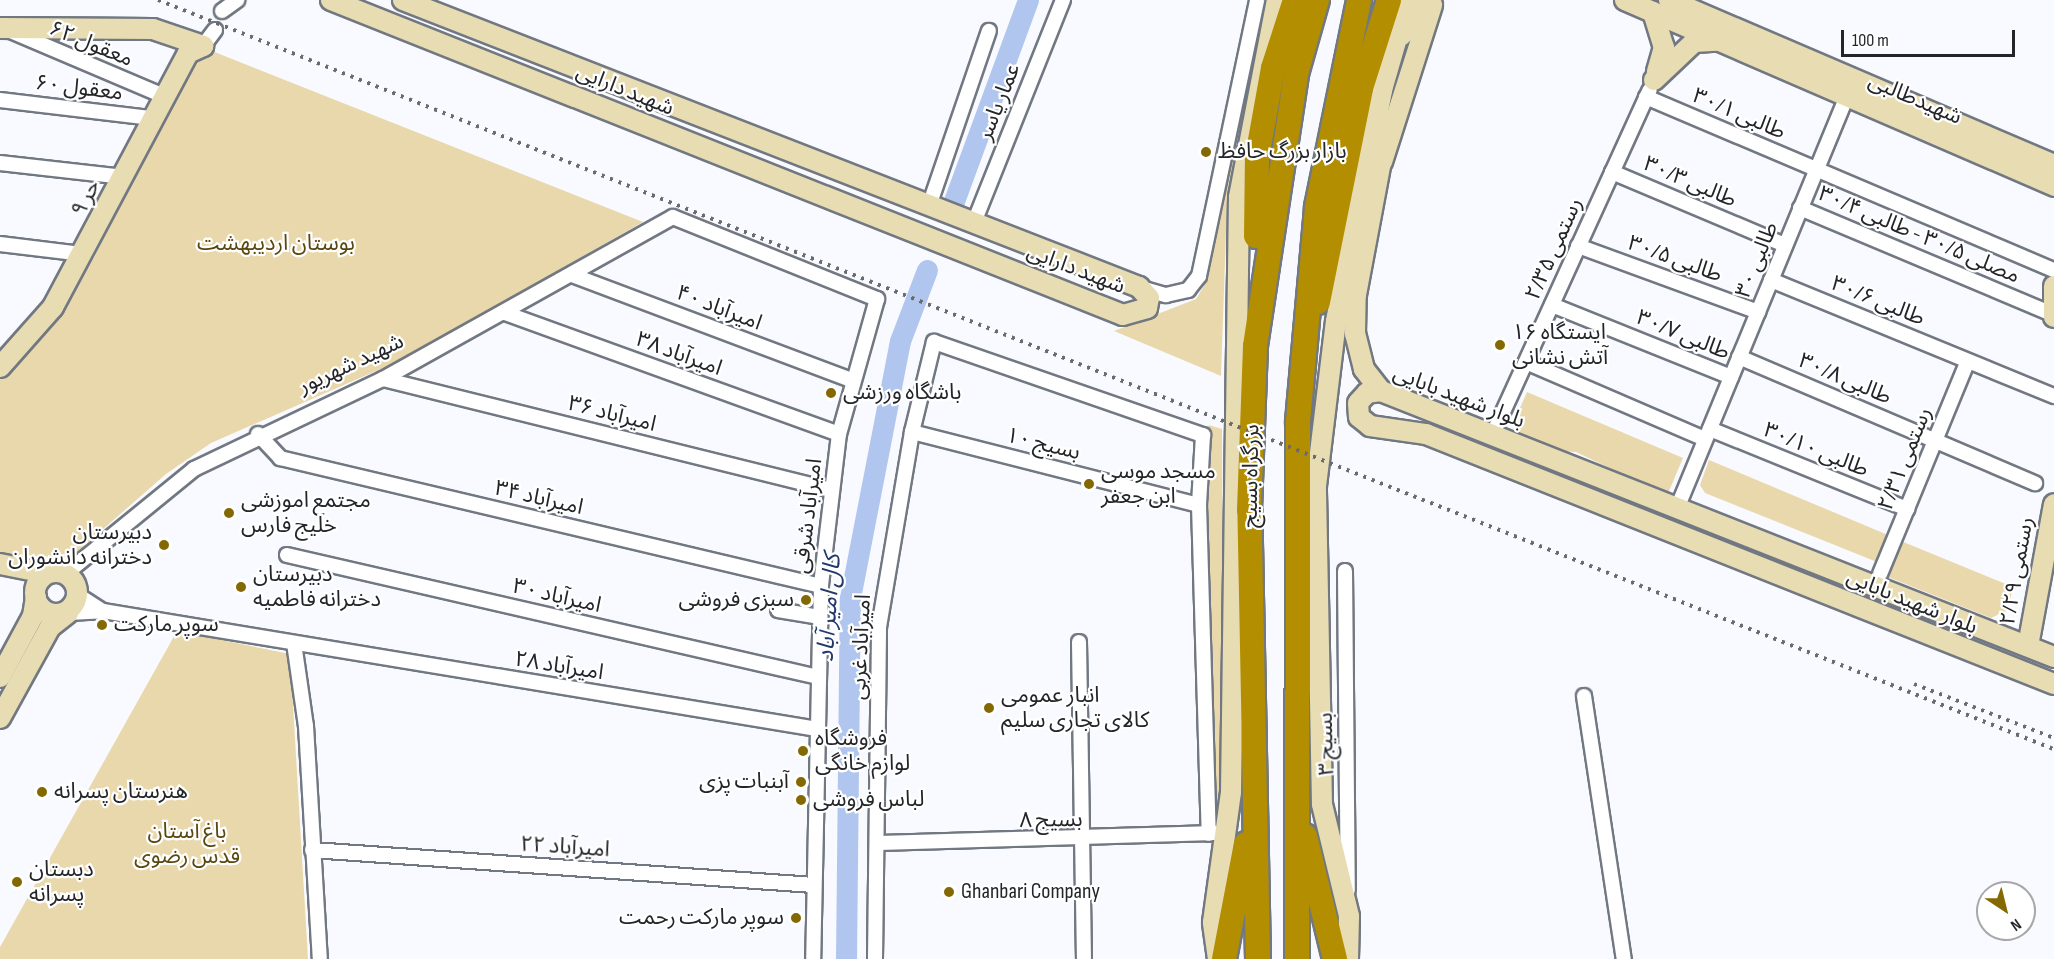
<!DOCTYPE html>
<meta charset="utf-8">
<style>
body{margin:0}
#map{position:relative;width:2054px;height:959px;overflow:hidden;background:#f8faff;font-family:"Sofia Sans Condensed","Noto Sans Arabic",sans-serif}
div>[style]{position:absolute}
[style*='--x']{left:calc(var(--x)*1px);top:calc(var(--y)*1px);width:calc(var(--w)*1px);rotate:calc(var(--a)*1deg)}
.green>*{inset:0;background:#e9d8ab}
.river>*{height:21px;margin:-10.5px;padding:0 10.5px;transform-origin:10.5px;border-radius:10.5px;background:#b1c6ef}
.roads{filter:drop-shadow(2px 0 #727882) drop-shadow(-2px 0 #727882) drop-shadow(0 2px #727882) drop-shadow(0 -2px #727882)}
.street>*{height:14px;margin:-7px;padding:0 7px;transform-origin:7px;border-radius:7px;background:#fff}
.secondary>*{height:20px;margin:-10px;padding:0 10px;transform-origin:10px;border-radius:10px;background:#e8ddb2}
.secondary>.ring{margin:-10px;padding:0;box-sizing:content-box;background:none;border:20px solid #e8ddb2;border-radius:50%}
.highway>*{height:24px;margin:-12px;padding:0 12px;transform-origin:12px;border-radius:12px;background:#b38e00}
.rail>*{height:4px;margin-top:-2px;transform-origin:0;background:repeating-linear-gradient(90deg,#696b6f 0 3px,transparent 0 9px)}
.dots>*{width:16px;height:16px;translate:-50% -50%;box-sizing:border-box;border:3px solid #fff;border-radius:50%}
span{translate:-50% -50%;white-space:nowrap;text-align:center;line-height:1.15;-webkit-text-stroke:4.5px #fff;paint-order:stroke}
.street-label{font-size:22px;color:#232529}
.poi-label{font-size:22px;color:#232529}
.left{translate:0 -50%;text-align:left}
.right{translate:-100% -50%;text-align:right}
.park-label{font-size:22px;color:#594710}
.water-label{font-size:24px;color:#22396c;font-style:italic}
.north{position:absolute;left:1976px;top:881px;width:60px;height:60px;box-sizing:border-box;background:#fff;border:2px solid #a7a8a9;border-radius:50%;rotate:145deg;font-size:16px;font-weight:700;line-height:24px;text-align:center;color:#232529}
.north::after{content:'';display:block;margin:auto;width:21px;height:27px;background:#846802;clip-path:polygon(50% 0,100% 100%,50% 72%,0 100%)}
.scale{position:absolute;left:1841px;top:30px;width:174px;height:27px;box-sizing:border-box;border:3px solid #232529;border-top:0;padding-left:8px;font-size:18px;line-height:21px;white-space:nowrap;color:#232529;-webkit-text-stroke:4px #fff;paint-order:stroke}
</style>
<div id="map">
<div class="green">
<i style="clip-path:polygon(207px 49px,643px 222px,401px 360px,211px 443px,166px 474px,70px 558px,0 554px,0 379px,52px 325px,94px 257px,195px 59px)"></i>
<i style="clip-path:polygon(1244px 78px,1249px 78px,1227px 205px,1221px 376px,1114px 331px,1196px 299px,1207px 281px)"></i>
<i style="clip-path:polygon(1527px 392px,1683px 458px,1669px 491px,1664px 494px,1576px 452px,1561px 451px,1518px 433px,1513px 424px)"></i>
<i style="clip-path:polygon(1209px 425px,1222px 429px,1224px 789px,1211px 810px,1204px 433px)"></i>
<i style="clip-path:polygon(1709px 460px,1888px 535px,1877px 562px,1705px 493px,1700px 485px)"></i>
<i style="clip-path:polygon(1901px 541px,2013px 587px,2008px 610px,1991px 618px,1888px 577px)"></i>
<i style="clip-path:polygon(177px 631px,290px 654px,308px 959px,0 959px,0 947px)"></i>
</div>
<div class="river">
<i style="--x:954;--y:201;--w:214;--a:-69.8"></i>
<i style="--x:846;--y:959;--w:361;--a:-89.4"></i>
<i style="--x:850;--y:598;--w:262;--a:-79"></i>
<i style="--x:900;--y:341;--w:76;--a:-69.2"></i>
</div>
<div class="roads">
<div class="street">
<i style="--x:222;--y:11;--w:19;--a:-36"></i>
<i style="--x:6;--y:29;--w:172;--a:23"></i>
<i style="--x:203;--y:46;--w:20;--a:-53"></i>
<i style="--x:1646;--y:97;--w:443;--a:23"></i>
<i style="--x:0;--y:100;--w:153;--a:6.8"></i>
<i style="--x:0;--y:163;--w:125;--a:6.4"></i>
<i style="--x:1612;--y:172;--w:188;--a:22.9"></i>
<i style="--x:930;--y:203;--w:182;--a:-71.1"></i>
<i style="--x:1800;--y:208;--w:276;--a:22.8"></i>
<i style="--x:975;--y:220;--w:237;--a:-68.2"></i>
<i style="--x:0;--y:244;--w:84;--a:6.9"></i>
<i style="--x:1578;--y:246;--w:192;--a:20.1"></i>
<i style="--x:572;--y:275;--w:298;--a:20.6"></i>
<i style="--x:1771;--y:280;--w:306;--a:22.3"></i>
<i style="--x:1141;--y:288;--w:26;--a:16"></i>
<i style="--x:1166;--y:295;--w:23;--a:-13"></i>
<i style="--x:1188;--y:290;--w:18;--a:-52"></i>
<i style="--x:1199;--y:276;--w:282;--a:-78.1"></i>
<i style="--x:1552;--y:305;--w:193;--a:21.9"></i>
<i style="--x:505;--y:313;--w:355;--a:19.9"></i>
<i style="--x:1739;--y:357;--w:322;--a:23.1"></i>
<i style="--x:1526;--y:362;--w:195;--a:23.3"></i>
<i style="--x:383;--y:379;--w:462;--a:13.9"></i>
<i style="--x:1710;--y:429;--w:213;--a:22.1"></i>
<i style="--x:912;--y:432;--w:296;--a:14.3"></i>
<i style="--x:258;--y:434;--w:33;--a:47"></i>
<i style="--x:280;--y:458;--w:556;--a:13.31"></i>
<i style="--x:1492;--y:436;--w:380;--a:-65.5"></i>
<i style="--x:1678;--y:506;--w:443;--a:-67.6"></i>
<i style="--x:287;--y:555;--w:545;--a:12.94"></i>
<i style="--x:1345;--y:571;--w:319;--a:89.5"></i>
<i style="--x:1880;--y:574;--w:230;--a:-67.6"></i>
<i style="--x:64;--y:575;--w:168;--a:-39.2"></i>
<i style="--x:194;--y:469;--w:209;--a:-25.5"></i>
<i style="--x:383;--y:379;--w:332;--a:-29.2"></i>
<i style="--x:673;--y:217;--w:220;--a:21.9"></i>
<i style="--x:877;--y:299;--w:140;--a:105.7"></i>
<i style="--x:839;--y:434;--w:153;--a:96.8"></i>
<i style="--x:821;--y:586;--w:373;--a:91.2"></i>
<i style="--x:78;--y:595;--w:30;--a:33"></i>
<i style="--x:778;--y:610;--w:43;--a:9.5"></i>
<i style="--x:68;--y:613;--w:35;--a:-3"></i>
<i style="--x:103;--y:611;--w:724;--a:9.38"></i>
<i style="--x:1079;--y:642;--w:317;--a:89.1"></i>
<i style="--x:294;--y:643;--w:84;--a:81.8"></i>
<i style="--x:306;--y:726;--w:233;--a:86.6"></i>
<i style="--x:1584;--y:696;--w:266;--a:81.4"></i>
<i style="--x:878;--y:843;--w:338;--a:-1.7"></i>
<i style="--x:312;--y:850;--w:503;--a:3.99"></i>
<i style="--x:875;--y:959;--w:332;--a:-89.3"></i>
<i style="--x:879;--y:627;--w:198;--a:-80.4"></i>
<i style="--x:912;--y:432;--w:93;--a:-76.3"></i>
<i style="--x:934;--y:342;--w:285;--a:19.1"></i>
<i style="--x:1203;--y:435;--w:70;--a:93.3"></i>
<i style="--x:1199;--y:505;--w:329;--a:88.3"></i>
</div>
<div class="secondary">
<i style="--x:331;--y:0;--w:852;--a:21.69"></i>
<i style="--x:1123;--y:315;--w:25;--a:-16"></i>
<i style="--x:1147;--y:308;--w:10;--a:-79"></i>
<i style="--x:1149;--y:298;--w:15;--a:-132"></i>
<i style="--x:1139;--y:287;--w:790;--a:-158.7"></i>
<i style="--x:1625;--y:0;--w:468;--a:23.4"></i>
<i style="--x:1669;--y:0;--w:419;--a:23.2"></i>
<i style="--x:1653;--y:12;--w:37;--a:73"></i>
<i style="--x:1664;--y:47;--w:26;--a:106"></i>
<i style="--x:0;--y:28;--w:153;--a:0.4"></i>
<i style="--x:153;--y:29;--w:53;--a:18.8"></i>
<i style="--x:1402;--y:35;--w:44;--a:-52.4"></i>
<i style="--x:1654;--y:80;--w:55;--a:-43.5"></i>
<i style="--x:1694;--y:42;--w:22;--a:-3"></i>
<i style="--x:1382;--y:162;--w:165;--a:-72.3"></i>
<i style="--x:2054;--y:286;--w:31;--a:90"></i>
<i style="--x:0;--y:367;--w:80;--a:-48.5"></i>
<i style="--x:53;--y:307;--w:288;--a:-62"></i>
<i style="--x:188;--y:53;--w:17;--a:-25"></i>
<i style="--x:1381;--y:391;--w:28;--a:-128"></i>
<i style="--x:1364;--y:369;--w:36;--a:-104"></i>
<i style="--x:1355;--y:334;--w:39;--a:-89"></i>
<i style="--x:1356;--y:295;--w:147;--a:-79.4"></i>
<i style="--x:0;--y:564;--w:46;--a:11.3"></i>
<i class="ring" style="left:35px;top:572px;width:22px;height:22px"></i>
<i style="--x:2028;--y:646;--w:144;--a:-79.6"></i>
<i style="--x:2054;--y:657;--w:724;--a:-158.43"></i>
<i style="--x:1381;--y:391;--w:14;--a:172"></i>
<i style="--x:1367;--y:393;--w:13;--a:132"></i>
<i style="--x:1358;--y:403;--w:14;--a:86"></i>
<i style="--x:1359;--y:417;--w:14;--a:39"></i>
<i style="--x:1370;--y:426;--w:57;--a:8.1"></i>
<i style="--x:1426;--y:434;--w:676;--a:21.71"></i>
<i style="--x:0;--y:677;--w:69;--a:-61.6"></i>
<i style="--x:33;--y:616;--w:19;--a:-81"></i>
<i style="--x:0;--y:718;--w:104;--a:-61.2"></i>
<i style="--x:50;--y:627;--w:23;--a:-38"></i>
<i style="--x:1218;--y:959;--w:37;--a:-98"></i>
<i style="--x:1213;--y:922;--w:131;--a:-82.1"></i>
<i style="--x:1231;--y:792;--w:595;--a:-89.23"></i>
<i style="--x:1239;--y:197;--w:201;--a:-79.1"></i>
<i style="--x:1348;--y:959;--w:43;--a:-88.7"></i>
<i style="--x:1349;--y:916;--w:115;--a:-103.6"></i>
<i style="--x:1322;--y:804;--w:318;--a:-91.1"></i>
<i style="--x:1316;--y:486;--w:166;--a:-83.1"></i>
<i style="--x:1336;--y:321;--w:236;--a:-78.7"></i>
<i style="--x:1382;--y:90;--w:94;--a:-73.9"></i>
</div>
<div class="highway">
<i style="--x:1256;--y:236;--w:79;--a:-89.3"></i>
<i style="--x:1257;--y:157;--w:90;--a:-79.8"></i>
<i style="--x:1273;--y:68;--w:71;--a:-72.1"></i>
<i style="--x:1318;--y:302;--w:218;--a:-78.6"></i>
<i style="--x:1361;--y:88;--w:92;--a:-72.3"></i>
<i style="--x:1305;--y:836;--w:127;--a:76.3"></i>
<i style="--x:1224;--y:959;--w:117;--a:-79.2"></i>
<i style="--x:1258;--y:959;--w:449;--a:-91.1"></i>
<i style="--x:1249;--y:510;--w:164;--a:-87.9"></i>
<i style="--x:1255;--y:346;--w:275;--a:-81.4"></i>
<i style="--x:1296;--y:74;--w:77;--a:-74.2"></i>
<i style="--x:1297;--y:959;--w:538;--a:-89.89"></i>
<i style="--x:1298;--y:421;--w:215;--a:-84.9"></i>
<i style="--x:1317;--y:207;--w:211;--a:-78.5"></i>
</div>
</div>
<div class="rail">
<i style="--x:158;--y:0;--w:2039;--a:21.56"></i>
<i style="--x:1914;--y:684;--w:150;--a:21.1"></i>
</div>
<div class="dots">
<i style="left:1206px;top:152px;background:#846802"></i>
<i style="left:1500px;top:345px;background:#846802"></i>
<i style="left:831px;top:393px;background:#846802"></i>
<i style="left:1089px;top:484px;background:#846802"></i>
<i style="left:229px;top:513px;background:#846802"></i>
<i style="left:164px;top:545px;background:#846802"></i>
<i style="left:241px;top:587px;background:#846802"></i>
<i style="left:806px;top:600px;background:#846802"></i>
<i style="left:102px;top:625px;background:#846802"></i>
<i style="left:989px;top:708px;background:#846802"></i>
<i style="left:803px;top:751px;background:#846802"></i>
<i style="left:801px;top:782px;background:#846802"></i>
<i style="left:42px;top:792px;background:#846802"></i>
<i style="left:801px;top:800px;background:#846802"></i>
<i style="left:17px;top:882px;background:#846802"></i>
<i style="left:949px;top:892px;background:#846802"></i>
<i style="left:796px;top:918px;background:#846802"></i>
</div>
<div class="street-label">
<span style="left:91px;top:44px;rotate:22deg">معقول ۶۲</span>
<span style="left:79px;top:88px;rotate:7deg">معقول ۶۰</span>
<span style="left:625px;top:90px;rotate:22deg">شهید دارایی</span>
<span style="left:1915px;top:99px;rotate:23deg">شهیدطالبی</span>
<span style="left:999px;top:102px;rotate:-68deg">عمار یاسر</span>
<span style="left:1739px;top:114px;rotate:23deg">طالبی ۳۰/۱</span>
<span style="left:1690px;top:182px;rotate:23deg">طالبی ۳۰/۳</span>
<span style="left:86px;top:198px;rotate:-62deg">حر ۹</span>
<span style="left:1919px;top:235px;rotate:23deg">مصلی ۳۰/۵ - طالبی ۳۰/۴</span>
<span style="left:1554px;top:249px;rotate:-66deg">رستمی ۲/۳۵</span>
<span style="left:1675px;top:259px;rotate:20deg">طالبی ۳۰/۵</span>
<span style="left:1757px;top:260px;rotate:-68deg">طالبی ۳۰</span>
<span style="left:1076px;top:269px;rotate:21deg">شهید دارایی</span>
<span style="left:1878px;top:301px;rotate:22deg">طالبی ۳۰/۶</span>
<span style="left:719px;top:308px;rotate:21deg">امیرآباد ۴۰</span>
<span style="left:1683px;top:335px;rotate:22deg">طالبی ۳۰/۷</span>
<span style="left:679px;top:354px;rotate:20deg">امیرآباد ۳۸</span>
<span style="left:351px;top:364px;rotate:-25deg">شهید شهریور</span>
<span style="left:1845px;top:379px;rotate:23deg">طالبی ۳۰/۸</span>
<span style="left:1459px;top:397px;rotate:21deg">بلوار شهید بابایی</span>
<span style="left:612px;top:414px;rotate:14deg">امیرآباد ۳۶</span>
<span style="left:1043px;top:444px;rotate:14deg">بسیج ۱۰</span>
<span style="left:1816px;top:450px;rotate:22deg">طالبی ۳۰/۱۰</span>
<span style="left:1905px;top:459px;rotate:-68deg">رستمی ۲/۳۱</span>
<span style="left:1251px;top:476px;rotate:-89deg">بزرگراه بسیج</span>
<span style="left:539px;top:498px;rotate:13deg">امیرآباد ۳۴</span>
<span style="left:808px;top:516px;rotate:-83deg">امیرآباد شرقی</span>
<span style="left:2017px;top:571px;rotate:-80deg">رستمی ۲/۲۹</span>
<span style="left:557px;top:596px;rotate:13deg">امیرآباد ۳۰</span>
<span style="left:1912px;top:602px;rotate:22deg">بلوار شهید بابایی</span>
<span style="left:861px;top:647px;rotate:-87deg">امیرآباد غربی</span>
<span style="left:559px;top:666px;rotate:9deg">امیرآباد ۲۸</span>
<span style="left:1326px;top:744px;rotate:-91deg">بسیج ۳</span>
<span style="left:1051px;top:820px;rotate:-1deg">بسیج ۸</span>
<span style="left:565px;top:847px;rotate:4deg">امیرآباد ۲۲</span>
</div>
<div class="poi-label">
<span class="left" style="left:1218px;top:152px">بازار بزرگ حافظ</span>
<span class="left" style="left:1512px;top:345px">ایستگاه ۱۶<br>آتش نشانی</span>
<span class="left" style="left:843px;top:393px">باشگاه ورزشی</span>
<span class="left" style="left:1101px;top:484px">مسجد موسی<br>ابن جعفر</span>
<span class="left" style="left:241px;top:513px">مجتمع اموزشی<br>خلیج فارس</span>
<span class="right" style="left:152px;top:545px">دبیرستان<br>دخترانه دانشوران</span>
<span class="left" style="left:253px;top:587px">دبیرستان<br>دخترانه فاطمیه</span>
<span class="right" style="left:794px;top:600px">سبزی فروشی</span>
<span class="left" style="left:114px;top:625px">سوپر مارکت</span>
<span class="left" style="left:1001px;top:708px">انبار عمومی<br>کالای تجاری سلیم</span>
<span class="left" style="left:815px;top:751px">فروشگاه<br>لوازم خانگی</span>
<span class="right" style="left:789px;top:782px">آبنبات پزی</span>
<span class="left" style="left:54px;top:792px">هنرستان پسرانه</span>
<span class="left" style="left:813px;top:800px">لباس فروشی</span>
<span class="left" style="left:29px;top:882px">دبستان<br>پسرانه</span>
<span class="left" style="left:961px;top:892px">Ghanbari Company</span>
<span class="right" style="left:784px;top:918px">سوپر مارکت رحمت</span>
</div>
<div class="park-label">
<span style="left:276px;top:244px">بوستان اردیبهشت</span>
<span style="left:187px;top:844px">باغ آستان<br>قدس رضوی</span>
</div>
<div class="water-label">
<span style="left:829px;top:608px;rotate:-86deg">کال امیر آباد</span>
</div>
<div class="north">N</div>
<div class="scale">100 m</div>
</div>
